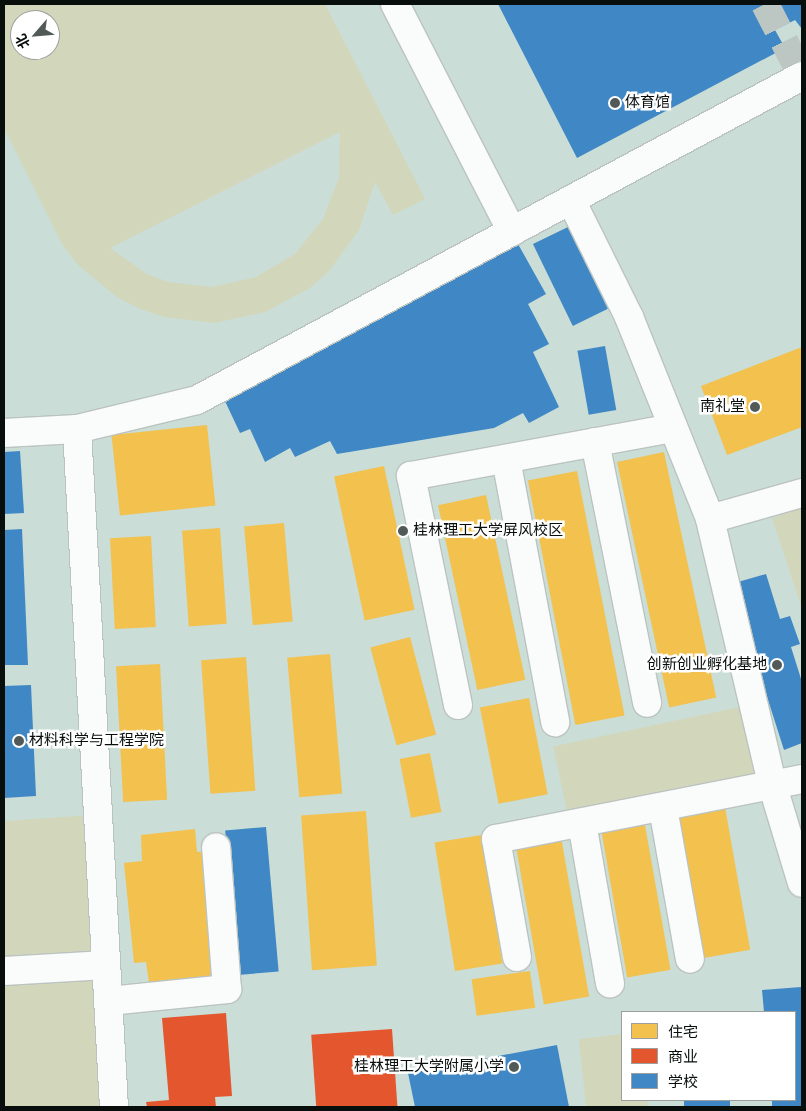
<!DOCTYPE html>
<meta charset="utf-8">
<style>
body{margin:0}
#map{position:relative;width:806px;height:1111px;overflow:hidden;background:#dce7e3;font-family:Roboto,"Noto Sans SC",sans-serif}
div>[style]{position:absolute}
[style*='--x']{left:calc(var(--x)*1px);top:calc(var(--y)*1px);width:calc(var(--w)*1px);rotate:calc(var(--a)*1deg)}
.built>*{inset:0;background:#caddd6}
.green>*{inset:0;background:#d2d7bb;transform-origin:0 0}
.homes>*{inset:0;background:#f2c14e;transform-origin:0 0}
.shops>*{inset:0;background:#e4572e;transform-origin:0 0}
.schools>*{inset:0;background:#3f88c5;transform-origin:0 0}
.minor-tunnel>*{height:28px;margin-top:-14px;transform-origin:0;background:repeating-linear-gradient(90deg,#bcc6c3 0 28px,transparent 0 42px)}
.roads{filter:drop-shadow(1px 0 #bbc3c0) drop-shadow(-1px 0 #bbc3c0) drop-shadow(0 1px #bbc3c0) drop-shadow(0 -1px #bbc3c0)}
.minor>*{height:28px;margin:-14px;padding:0 14px;transform-origin:14px;border-radius:14px;background:#fafbfb}
.dots>*{width:14px;height:14px;translate:-50% -50%;box-sizing:border-box;border:2px solid #fff;border-radius:50%}
span{translate:-50% -50%;white-space:nowrap;text-align:center;line-height:1.15;-webkit-text-stroke:5px #fff;paint-order:stroke}
.poi-label{font-size:15px;color:#070e0c}
.left{translate:0 -50%;text-align:left}
.right{translate:-100% -50%;text-align:right}
.frame{position:absolute;inset:0;border:5px solid #070e0c;pointer-events:none}
.legend{position:absolute;left:621px;top:1011px;width:175px;height:90px;box-sizing:border-box;background:#fff;border:1px solid #9c9f9e;margin:0;padding:6px 9px;list-style:none;font-size:15px;color:#070e0c}
.legend li{display:flex;align-items:center;gap:10px;height:25px}
.legend b{width:25px;border:1px solid #9c9f9e}
.north{position:absolute;left:10px;top:10px;width:50px;height:50px;box-sizing:border-box;background:#fff;border:1px solid #9c9f9e;border-radius:50%;rotate:243deg;font-size:14px;font-weight:700;line-height:20px;text-align:center;color:#070e0c}
.north::after{content:'';display:block;margin:auto;width:18px;height:22px;background:#525a57;clip-path:polygon(50% 0,100% 100%,50% 72%,0 100%)}
</style>
<div id="map">
<div class="built">
<i style="clip-path:polygon(evenodd,4px 4px,802px 4px,802px 1107px,4px 1107px,4px 4px,20px 20px,50px 20px,50px 50px,20px 50px,20px 20px,4px 4px,622px 1012px,795px 1012px,795px 1100px,622px 1100px,622px 1012px)"></i>
</div>
<div class="green">
<i style="clip-path:polygon(evenodd,4px 4px,325px 4px,425px 199px,393px 215px,375px 182px,359px 230px,329px 271px,310px 288px,265px 312px,215px 323px,164px 317px,140px 309px,117px 297px,78px 265px,62px 244px,4px 128px,4px 4px,20px 20px,50px 20px,50px 50px,20px 50px,20px 20px,4px 4px,340px 132px,339px 177px,323px 219px,295px 254px,256px 277px,212px 287px,168px 282px,147px 274px,110px 248px,340px 132px)"></i>
<i style="clip-path:polygon(802px 508px,802px 609px,772px 518px)"></i>
<i style="left:744px;top:706px;width:75px;height:195px;rotate:78deg"></i>
<i style="clip-path:polygon(92px 815px,107px 1107px,4px 1107px,4px 821px)"></i>
<i style="clip-path:polygon(622px 1034px,622px 1100px,647px 1100px,648px 1107px,586px 1107px,579px 1039px)"></i>
</div>
<div class="homes">
<i style="clip-path:polygon(802px 347px,802px 427px,727px 455px,701px 386px)"></i>
<i style="left:207px;top:425px;width:81px;height:96px;rotate:84deg"></i>
<i style="left:664px;top:452px;width:251px;height:48px;rotate:78deg"></i>
<i style="left:384px;top:466px;width:147px;height:51px;rotate:78deg"></i>
<i style="left:577px;top:471px;width:249px;height:50px;rotate:79deg"></i>
<i style="left:486px;top:495px;width:189px;height:49px;rotate:78deg"></i>
<i style="left:284px;top:523px;width:99px;height:40px;rotate:85deg"></i>
<i style="left:220px;top:528px;width:96px;height:38px;rotate:86deg"></i>
<i style="left:151px;top:536px;width:91px;height:41px;rotate:87deg"></i>
<i style="left:410px;top:637px;width:101px;height:41px;rotate:75deg"></i>
<i style="left:330px;top:654px;width:140px;height:43px;rotate:85deg"></i>
<i style="left:246px;top:657px;width:134px;height:45px;rotate:86deg"></i>
<i style="left:160px;top:664px;width:136px;height:44px;rotate:87deg"></i>
<i style="left:529px;top:698px;width:98px;height:50px;rotate:79deg"></i>
<i style="left:430px;top:753px;width:60px;height:31px;rotate:79deg"></i>
<i style="left:725px;top:807px;width:145px;height:47px;rotate:80deg"></i>
<i style="left:366px;top:811px;width:155px;height:65px;rotate:86deg"></i>
<i style="left:645px;top:825px;width:147px;height:44px;rotate:80deg"></i>
<i style="clip-path:polygon(195px 829px,197px 852px,206px 851px,217px 975px,149px 983px,146px 962px,134px 963px,124px 863px,142px 861px,141px 835px)"></i>
<i style="left:482px;top:835px;width:130px;height:48px;rotate:81deg"></i>
<i style="left:561px;top:837px;width:162px;height:46px;rotate:80deg"></i>
<i style="left:530px;top:971px;width:37px;height:59px;rotate:82deg"></i>
</div>
<div class="shops">
<i style="clip-path:polygon(226px 1013px,232px 1096px,215px 1097px,216px 1107px,147px 1107px,146px 1102px,169px 1100px,162px 1018px)"></i>
<i style="left:392px;top:1029px;width:78px;height:81px;rotate:86deg"></i>
</div>
<div class="schools">
<i style="clip-path:polygon(498px 4px,802px 4px,802px 29px,795px 20px,775px 30px,785px 48px,577px 158px)"></i>
<i style="left:568px;top:227px;width:91px;height:39px;rotate:64deg"></i>
<i style="clip-path:polygon(518px 244px,546px 294px,528px 304px,549px 344px,533px 352px,559px 407px,529px 423px,523px 413px,494px 428px,337px 454px,330px 441px,295px 457px,290px 448px,265px 462px,250px 429px,240px 433px,224px 399px)"></i>
<i style="left:605px;top:346px;width:65px;height:28px;rotate:80deg"></i>
<i style="clip-path:polygon(20px 451px,24px 513px,4px 514px,4px 452px)"></i>
<i style="clip-path:polygon(22px 529px,28px 665px,4px 665px,4px 530px)"></i>
<i style="clip-path:polygon(766px 574px,780px 619px,790px 616px,800px 644px,791px 647px,802px 682px,802px 743px,784px 750px,731px 584px)"></i>
<i style="clip-path:polygon(31px 685px,36px 796px,4px 798px,4px 686px)"></i>
<i style="left:266px;top:827px;width:145px;height:41px;rotate:85deg"></i>
<i style="clip-path:polygon(801px 987px,802px 1106px,772px 1107px,772px 1100px,795px 1100px,795px 1012px,764px 1012px,762px 990px)"></i>
<i style="clip-path:polygon(557px 1045px,569px 1107px,415px 1107px,408px 1073px)"></i>
<i style="left:684px;top:1100px;width:46px;height:7px"></i>
</div>
<div class="minor-tunnel">
<i style="--x:765;--y:4;--w:81;--a:62.8"></i>
</div>
<div class="roads">
<div class="minor">
<i style="--x:395;--y:4;--w:256;--a:62.8"></i>
<i style="--x:571;--y:200;--w:131;--a:63.6"></i>
<i style="--x:629;--y:317;--w:218;--a:68.1"></i>
<i style="--x:710;--y:519;--w:275;--a:76.8"></i>
<i style="--x:773;--y:787;--w:100;--a:73.2"></i>
<i style="--x:77;--y:429;--w:679;--a:86.88"></i>
<i style="--x:4;--y:433;--w:73;--a:-3.1"></i>
<i style="--x:77;--y:429;--w:123;--a:-13.6"></i>
<i style="--x:197;--y:400;--w:686;--a:-28.17"></i>
<i style="--x:595;--y:442;--w:266;--a:78.7"></i>
<i style="--x:506;--y:459;--w:268;--a:79.4"></i>
<i style="--x:710;--y:519;--w:96;--a:-15.8"></i>
<i style="--x:458;--y:705;--w:234;--a:-101.6"></i>
<i style="--x:411;--y:476;--w:266;--a:-10.4"></i>
<i style="--x:663;--y:808;--w:153;--a:79.9"></i>
<i style="--x:582;--y:823;--w:163;--a:80.1"></i>
<i style="--x:517;--y:957;--w:120;--a:-100.1"></i>
<i style="--x:496;--y:839;--w:312;--a:-11.1"></i>
<i style="--x:4;--y:971;--w:102;--a:-3.4"></i>
<i style="--x:109;--y:1001;--w:119;--a:-5.8"></i>
<i style="--x:227;--y:989;--w:142;--a:-94.4"></i>
</div>
</div>
<div class="dots">
<i style="left:615px;top:103px;background:#525a57"></i>
<i style="left:755px;top:407px;background:#525a57"></i>
<i style="left:403px;top:531px;background:#525a57"></i>
<i style="left:777px;top:665px;background:#525a57"></i>
<i style="left:19px;top:741px;background:#525a57"></i>
<i style="left:514px;top:1067px;background:#525a57"></i>
</div>
<div class="poi-label">
<span class="left" style="left:625px;top:103px">体育馆</span>
<span class="right" style="left:745px;top:407px">南礼堂</span>
<span class="left" style="left:413px;top:531px">桂林理工大学屏风校区</span>
<span class="right" style="left:767px;top:665px">创新创业孵化基地</span>
<span class="left" style="left:29px;top:741px">材料科学与工程学院</span>
<span class="right" style="left:504px;top:1067px">桂林理工大学附属小学</span>
</div>
<div class="frame"></div>
<ul class="legend">
<li><b style="height:14px;background:#f2c14e"></b>住宅</li>
<li><b style="height:14px;background:#e4572e"></b>商业</li>
<li><b style="height:14px;background:#3f88c5"></b>学校</li>
</ul>
<div class="north">北</div>
</div>
